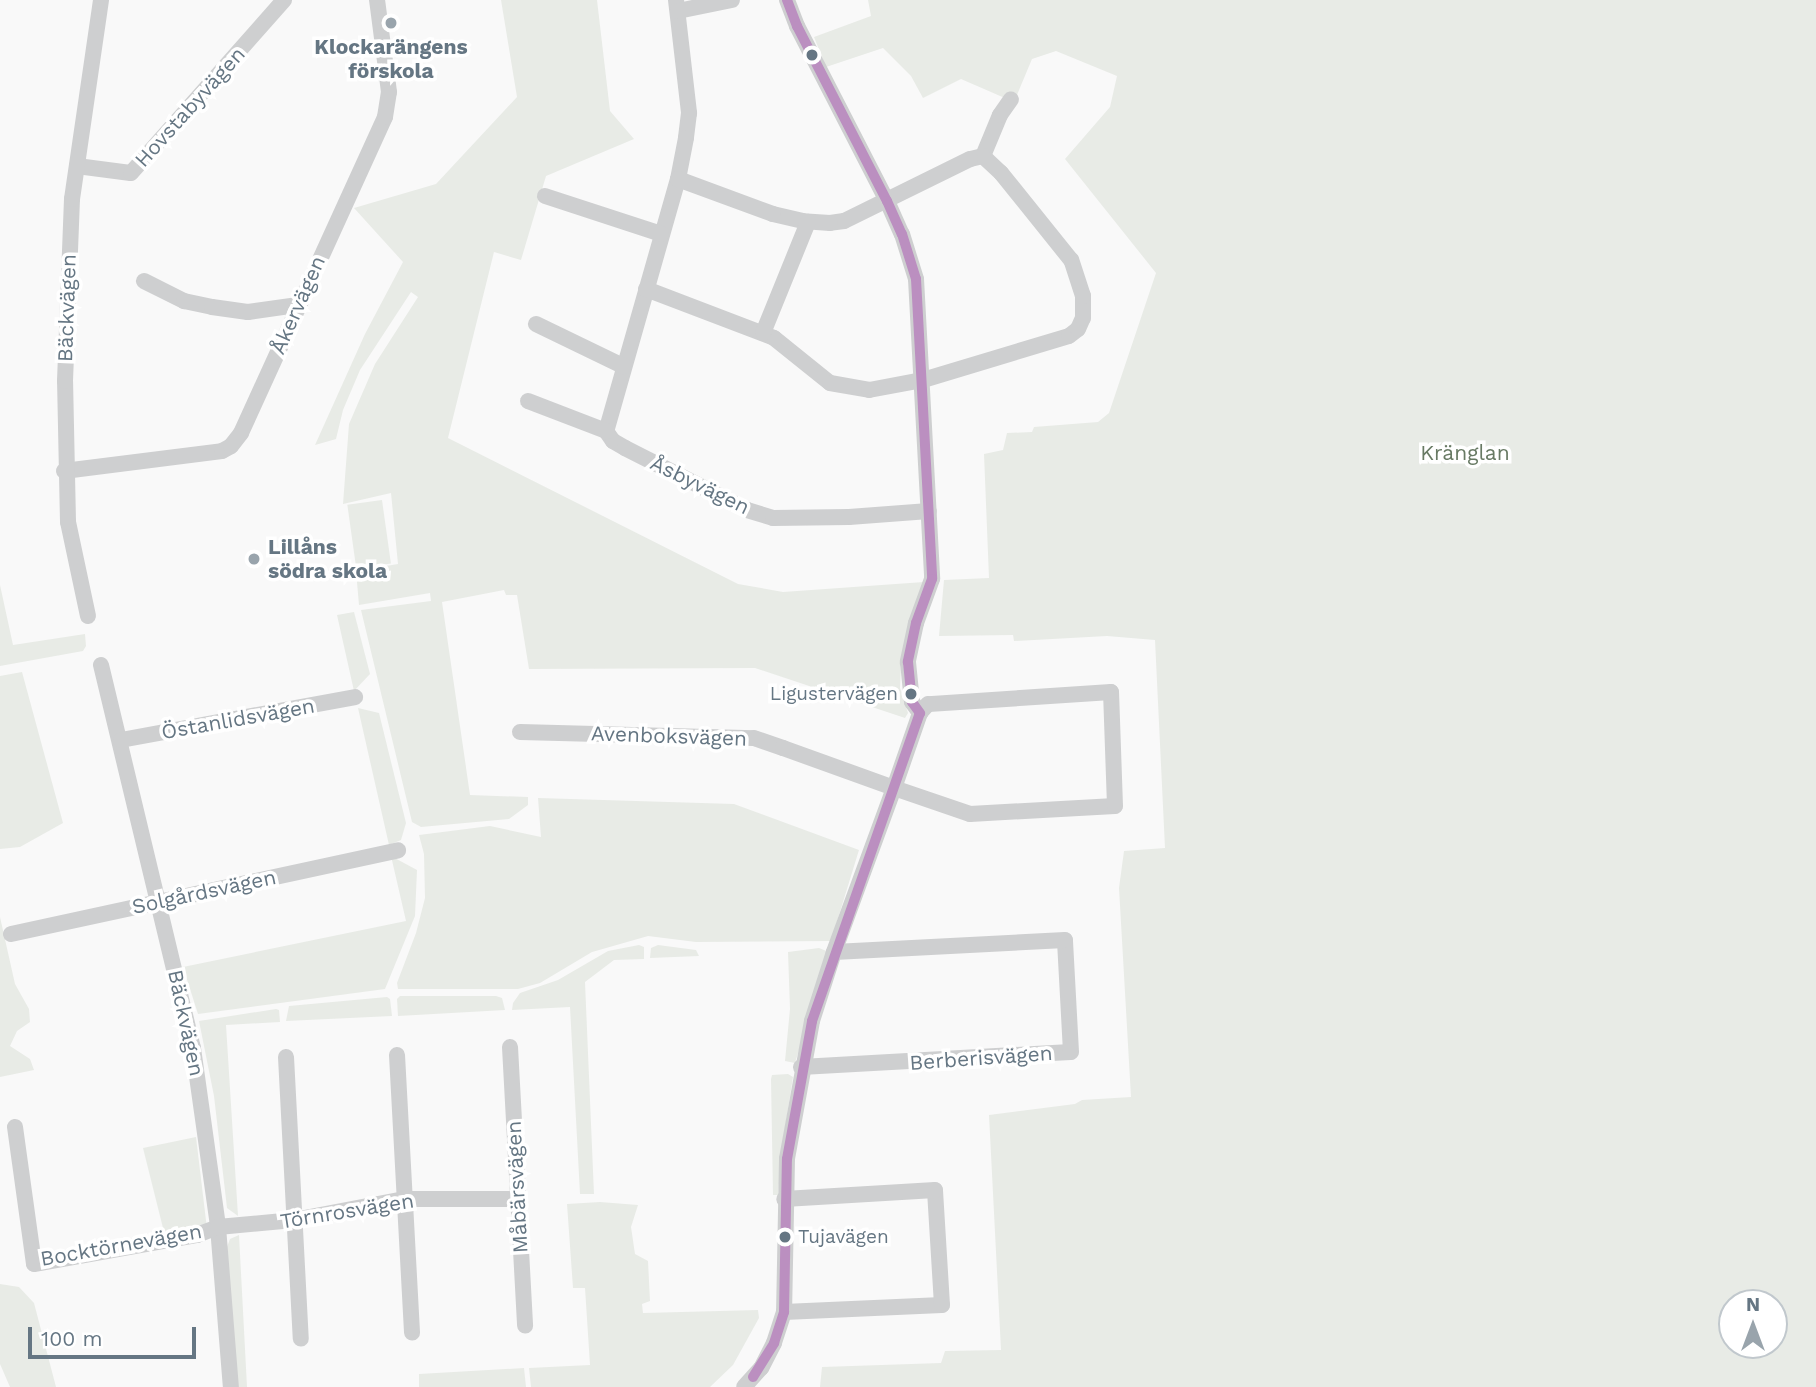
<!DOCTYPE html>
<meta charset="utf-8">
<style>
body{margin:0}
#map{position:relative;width:1816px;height:1387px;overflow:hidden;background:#f9f9f9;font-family:"Work Sans",sans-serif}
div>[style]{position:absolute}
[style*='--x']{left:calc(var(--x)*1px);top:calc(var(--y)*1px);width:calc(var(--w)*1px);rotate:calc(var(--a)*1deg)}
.green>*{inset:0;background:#e8ebe6;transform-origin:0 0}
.minor>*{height:16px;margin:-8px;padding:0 8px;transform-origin:8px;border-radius:8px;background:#cecfd0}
.bus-1>*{height:10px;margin:-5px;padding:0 5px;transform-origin:5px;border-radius:5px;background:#bb8fc0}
.dots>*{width:19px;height:19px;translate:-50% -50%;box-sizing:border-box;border:4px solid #fff;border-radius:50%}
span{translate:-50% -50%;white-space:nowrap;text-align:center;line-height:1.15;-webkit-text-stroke:7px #fff;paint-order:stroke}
.bus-label{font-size:19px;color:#657683}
.right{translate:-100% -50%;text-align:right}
.left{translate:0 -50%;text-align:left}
.poi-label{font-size:21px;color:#657683;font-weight:700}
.street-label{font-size:21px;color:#657683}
.park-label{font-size:21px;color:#687a64}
.north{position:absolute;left:1718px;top:1289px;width:70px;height:70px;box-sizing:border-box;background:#fff;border:2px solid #c1c8cd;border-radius:50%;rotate:0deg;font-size:19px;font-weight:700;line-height:28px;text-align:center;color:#657683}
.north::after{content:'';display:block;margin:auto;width:24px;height:32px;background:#99a4ac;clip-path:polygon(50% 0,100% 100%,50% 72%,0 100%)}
.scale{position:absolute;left:28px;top:1327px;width:168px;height:32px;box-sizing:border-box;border:4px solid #657683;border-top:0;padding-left:9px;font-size:21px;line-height:24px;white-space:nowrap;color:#657683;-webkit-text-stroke:5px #fff;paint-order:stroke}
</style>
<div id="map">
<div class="green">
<i style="clip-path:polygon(501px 0,597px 0,610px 111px,634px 139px,546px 176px,521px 260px,494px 252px,448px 438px,738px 584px,783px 592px,924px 582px,901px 666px,900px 688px,908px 713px,905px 718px,755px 668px,529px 669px,517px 595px,506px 595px,504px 590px,442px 602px,470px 795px,528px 797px,528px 805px,509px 819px,421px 827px,412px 822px,361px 610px,431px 601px,430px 593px,359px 605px,356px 571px,398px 564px,391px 493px,343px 504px,349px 424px,375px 364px,418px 297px,411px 292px,360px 370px,343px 410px,336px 439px,315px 445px,365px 334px,403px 262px,354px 208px,436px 184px,517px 97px)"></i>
<i style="clip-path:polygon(evenodd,868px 0,1816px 0,1816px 1387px,820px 1387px,822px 1367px,941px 1363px,945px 1351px,1001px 1350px,989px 1115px,1075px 1104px,1082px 1100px,1131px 1097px,1119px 888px,1124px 851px,1165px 848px,1155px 640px,1107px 636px,1014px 641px,1013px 635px,939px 636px,944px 580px,989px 578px,984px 454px,1003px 450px,1007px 433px,1032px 432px,1034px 427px,1098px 422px,1109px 413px,1156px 273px,1065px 159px,1110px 107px,1117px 76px,1056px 51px,1032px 59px,1014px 102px,961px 79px,923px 98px,911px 76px,883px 48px,826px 67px,814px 37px,871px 16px,868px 0,1732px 1303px,1774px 1303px,1774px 1345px,1732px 1345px,1732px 1303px)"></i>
<i style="left:382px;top:500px;width:64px;height:35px;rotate:82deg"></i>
<i style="clip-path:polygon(0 585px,13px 645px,85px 634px,86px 646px,83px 651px,0 666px)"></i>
<i style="clip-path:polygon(354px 612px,370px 674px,354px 691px,337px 615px)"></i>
<i style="clip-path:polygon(22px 672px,63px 823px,20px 847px,0 849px,0 676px)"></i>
<i style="clip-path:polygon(358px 708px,379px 713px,406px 823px,401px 840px,389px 845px)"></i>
<i style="clip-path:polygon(538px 798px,734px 804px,859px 850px,831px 941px,696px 942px,648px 936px,592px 952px,540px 983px,518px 989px,398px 989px,397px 983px,416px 933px,425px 898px,424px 854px,419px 835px,490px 826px,541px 837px)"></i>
<i style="clip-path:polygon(391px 856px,417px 870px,415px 916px,385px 989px,198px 1014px,183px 967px,406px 921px)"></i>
<i style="clip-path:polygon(0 917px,15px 984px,29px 1009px,30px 1022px,17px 1031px,10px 1046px,30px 1059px,34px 1070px,0 1077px)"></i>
<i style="clip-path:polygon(639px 945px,644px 947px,644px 959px,614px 960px,585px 982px,594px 1194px,580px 1194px,570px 1007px,512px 1010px,513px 1003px,520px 993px,558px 980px,608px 951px)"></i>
<i style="clip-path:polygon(658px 945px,696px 950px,699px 956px,650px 958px,651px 948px)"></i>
<i style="clip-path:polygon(819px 948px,829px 952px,795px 1063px,785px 1061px,790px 1009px,788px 952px)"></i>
<i style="clip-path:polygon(400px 996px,496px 996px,502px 998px,505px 1010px,398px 1016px,397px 999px)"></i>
<i style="clip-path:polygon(387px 997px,390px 999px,392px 1016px,286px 1021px,289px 1006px)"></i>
<i style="clip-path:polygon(276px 1009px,279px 1010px,280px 1022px,226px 1025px,238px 1216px,227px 1208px,214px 1096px,199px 1021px)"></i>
<i style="clip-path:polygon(788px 1074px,793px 1077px,782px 1147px,778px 1195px,773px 1195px,771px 1079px,772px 1075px)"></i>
<i style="clip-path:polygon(196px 1137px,207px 1229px,165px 1236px,143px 1148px)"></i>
<i style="clip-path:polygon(600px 1202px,638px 1205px,631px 1227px,635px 1254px,648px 1261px,650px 1301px,642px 1304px,643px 1313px,758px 1310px,759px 1318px,733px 1365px,710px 1387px,531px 1387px,529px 1368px,590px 1365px,585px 1288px,573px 1288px,567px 1204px)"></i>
<i style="clip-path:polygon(239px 1235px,247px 1387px,237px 1387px,227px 1247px,230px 1239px)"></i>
<i style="clip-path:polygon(0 1284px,19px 1287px,34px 1303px,56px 1387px,10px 1387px,0 1364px)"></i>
<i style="clip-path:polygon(524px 1368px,526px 1387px,419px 1387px,419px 1374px)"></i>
</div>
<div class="minor">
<i style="--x:676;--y:0;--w:114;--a:83.4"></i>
<i style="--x:689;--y:113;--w:25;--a:97"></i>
<i style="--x:686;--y:138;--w:42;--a:101"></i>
<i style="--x:678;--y:179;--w:262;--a:105.9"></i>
<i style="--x:606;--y:431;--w:12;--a:55"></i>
<i style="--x:613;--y:441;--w:14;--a:30"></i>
<i style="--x:625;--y:448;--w:137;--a:26.9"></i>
<i style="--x:747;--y:510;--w:27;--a:17"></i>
<i style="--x:773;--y:518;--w:76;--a:-0.8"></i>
<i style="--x:849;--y:517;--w:80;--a:-4.3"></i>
<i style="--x:787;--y:0;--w:28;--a:69"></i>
<i style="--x:797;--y:26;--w:197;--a:62.8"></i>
<i style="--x:887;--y:201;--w:36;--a:66"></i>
<i style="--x:902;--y:234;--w:47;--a:72.7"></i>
<i style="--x:916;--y:279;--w:300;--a:86.9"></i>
<i style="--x:932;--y:579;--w:47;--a:110"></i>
<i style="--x:916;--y:623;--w:40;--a:102"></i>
<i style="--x:908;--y:662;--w:40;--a:84.3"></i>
<i style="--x:912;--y:702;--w:14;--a:54"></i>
<i style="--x:678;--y:11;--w:55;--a:-11.5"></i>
<i style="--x:983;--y:156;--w:44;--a:-67.5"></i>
<i style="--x:1000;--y:115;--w:19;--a:-55"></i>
<i style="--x:77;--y:166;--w:54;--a:7.4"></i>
<i style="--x:131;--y:173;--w:231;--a:-48.5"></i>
<i style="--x:545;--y:196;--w:122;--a:18.1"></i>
<i style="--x:144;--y:281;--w:45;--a:26.6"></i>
<i style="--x:184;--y:301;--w:29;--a:12"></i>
<i style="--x:212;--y:307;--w:36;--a:8"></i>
<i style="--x:248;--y:312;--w:49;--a:-8.1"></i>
<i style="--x:646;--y:289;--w:137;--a:20.9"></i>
<i style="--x:774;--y:338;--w:72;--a:38.8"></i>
<i style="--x:830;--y:383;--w:40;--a:10"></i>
<i style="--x:869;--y:390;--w:55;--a:-10.5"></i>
<i style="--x:923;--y:380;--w:152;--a:-16.8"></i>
<i style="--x:1069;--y:336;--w:11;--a:-38"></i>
<i style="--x:1078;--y:329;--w:12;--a:-66"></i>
<i style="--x:1083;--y:318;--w:22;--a:-90"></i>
<i style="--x:1083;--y:296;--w:38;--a:-108"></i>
<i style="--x:1071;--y:260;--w:112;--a:-128.8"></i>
<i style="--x:1001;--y:173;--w:25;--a:-137"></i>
<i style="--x:983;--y:156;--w:13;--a:167"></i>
<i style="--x:970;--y:159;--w:140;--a:153.8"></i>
<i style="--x:844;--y:221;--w:14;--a:172"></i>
<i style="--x:830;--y:223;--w:27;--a:-176"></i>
<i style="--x:803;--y:221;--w:31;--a:-167"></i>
<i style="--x:773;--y:214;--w:101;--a:-159.8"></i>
<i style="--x:536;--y:324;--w:97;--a:25.8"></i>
<i style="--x:763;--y:333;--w:120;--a:-67.9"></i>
<i style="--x:528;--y:401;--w:84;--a:21"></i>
<i style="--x:64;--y:471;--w:159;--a:-7.2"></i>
<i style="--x:222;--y:451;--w:10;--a:-29"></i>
<i style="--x:231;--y:446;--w:16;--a:-52"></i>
<i style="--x:241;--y:433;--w:347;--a:-65.5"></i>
<i style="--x:385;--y:117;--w:25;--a:-81"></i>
<i style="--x:389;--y:92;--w:93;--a:-97.4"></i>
<i style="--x:88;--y:616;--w:96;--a:-102"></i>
<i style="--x:68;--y:522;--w:141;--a:-91.2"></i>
<i style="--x:65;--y:381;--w:182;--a:-87.8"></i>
<i style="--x:72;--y:199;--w:201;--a:-81.7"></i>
<i style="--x:101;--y:665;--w:394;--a:76.5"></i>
<i style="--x:193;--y:1048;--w:181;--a:82"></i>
<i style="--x:218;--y:1227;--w:161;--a:85.4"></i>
<i style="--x:520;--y:732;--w:234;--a:1.5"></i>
<i style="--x:754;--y:738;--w:31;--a:19"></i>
<i style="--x:783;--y:748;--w:118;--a:19.8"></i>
<i style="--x:894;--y:788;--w:80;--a:18.9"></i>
<i style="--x:970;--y:814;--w:145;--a:-3.2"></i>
<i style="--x:1115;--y:806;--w:114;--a:-92"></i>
<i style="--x:1111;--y:692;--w:183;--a:176.2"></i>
<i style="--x:928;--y:704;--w:12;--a:132"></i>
<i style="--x:920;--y:713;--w:79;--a:109.1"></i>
<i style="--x:894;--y:788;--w:175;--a:110.1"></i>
<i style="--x:834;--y:952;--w:72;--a:107.7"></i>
<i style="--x:812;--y:1021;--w:140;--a:100.3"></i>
<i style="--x:787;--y:1159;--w:153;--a:91.1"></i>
<i style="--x:784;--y:1312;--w:33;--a:108"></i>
<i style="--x:774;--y:1343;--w:28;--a:117"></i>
<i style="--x:761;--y:1368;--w:25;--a:132"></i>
<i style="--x:121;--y:740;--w:238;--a:-10.4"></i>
<i style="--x:11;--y:934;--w:396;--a:-12.2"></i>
<i style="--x:510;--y:1047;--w:279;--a:86.9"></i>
<i style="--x:397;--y:1055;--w:278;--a:86.9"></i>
<i style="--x:286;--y:1057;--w:282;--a:87"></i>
<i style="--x:801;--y:1067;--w:270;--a:-3.2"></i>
<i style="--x:1071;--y:1052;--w:112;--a:-93.1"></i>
<i style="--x:1065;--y:940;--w:231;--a:177"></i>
<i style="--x:15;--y:1127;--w:138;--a:82.1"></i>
<i style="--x:34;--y:1264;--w:166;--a:-10.1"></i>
<i style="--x:197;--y:1235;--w:22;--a:-21"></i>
<i style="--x:218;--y:1227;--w:76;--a:-5.3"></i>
<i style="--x:294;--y:1220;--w:112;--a:-10.8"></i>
<i style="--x:404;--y:1199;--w:114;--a:0"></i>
<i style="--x:784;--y:1312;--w:158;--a:-2.5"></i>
<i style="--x:942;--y:1305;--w:115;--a:-93.5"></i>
<i style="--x:935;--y:1190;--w:151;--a:176.6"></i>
</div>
<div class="bus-1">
<i style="--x:787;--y:0;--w:28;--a:69"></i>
<i style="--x:797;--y:26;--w:197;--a:62.8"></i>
<i style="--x:887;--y:201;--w:36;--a:66"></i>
<i style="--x:902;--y:234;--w:47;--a:72.7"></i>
<i style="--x:916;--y:279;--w:300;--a:86.9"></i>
<i style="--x:932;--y:579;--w:47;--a:110"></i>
<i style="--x:916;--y:623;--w:40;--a:102"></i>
<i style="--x:908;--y:662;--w:40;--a:84.3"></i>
<i style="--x:912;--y:702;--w:14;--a:54"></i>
<i style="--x:753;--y:1377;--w:40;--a:-58"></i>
<i style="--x:774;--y:1343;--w:33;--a:-72"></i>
<i style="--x:784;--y:1312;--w:153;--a:-88.9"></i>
<i style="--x:787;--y:1159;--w:140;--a:-79.7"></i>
<i style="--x:812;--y:1021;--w:326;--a:-70.7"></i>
</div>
<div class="dots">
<i style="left:391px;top:23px;background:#99a4ac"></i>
<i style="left:812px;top:55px;background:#657683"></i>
<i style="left:254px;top:559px;background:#99a4ac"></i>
<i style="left:911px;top:694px;background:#657683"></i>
<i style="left:785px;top:1237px;background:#657683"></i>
</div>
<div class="bus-label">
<span class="right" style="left:898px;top:694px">Ligustervägen</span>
<span class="left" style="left:798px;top:1237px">Tujavägen</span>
</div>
<div class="poi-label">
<span style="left:391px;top:59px">Klockarängens<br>förskola</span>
<span class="left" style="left:268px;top:559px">Lillåns<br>södra skola</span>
</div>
<div class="street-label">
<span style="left:190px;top:107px;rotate:-48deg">Hovstabyvägen</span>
<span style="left:298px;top:305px;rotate:-66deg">Åkervägen</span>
<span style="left:67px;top:308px;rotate:-88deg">Bäckvägen</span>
<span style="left:700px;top:485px;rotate:26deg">Åsbyvägen</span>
<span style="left:238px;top:719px;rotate:-10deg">Östanlidsvägen</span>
<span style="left:669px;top:736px;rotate:2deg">Avenboksvägen</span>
<span style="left:204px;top:892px;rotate:-12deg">Solgårdsvägen</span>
<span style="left:186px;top:1023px;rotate:78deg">Bäckvägen</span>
<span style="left:981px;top:1058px;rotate:-4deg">Berberisvägen</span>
<span style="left:517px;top:1187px;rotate:-93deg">Måbärsvägen</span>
<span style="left:347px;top:1211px;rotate:-9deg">Törnrosvägen</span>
<span style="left:121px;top:1245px;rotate:-10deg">Bocktörnevägen</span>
</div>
<div class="park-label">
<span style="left:1465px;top:453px">Kränglan</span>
</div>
<div class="north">N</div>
<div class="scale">100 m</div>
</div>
